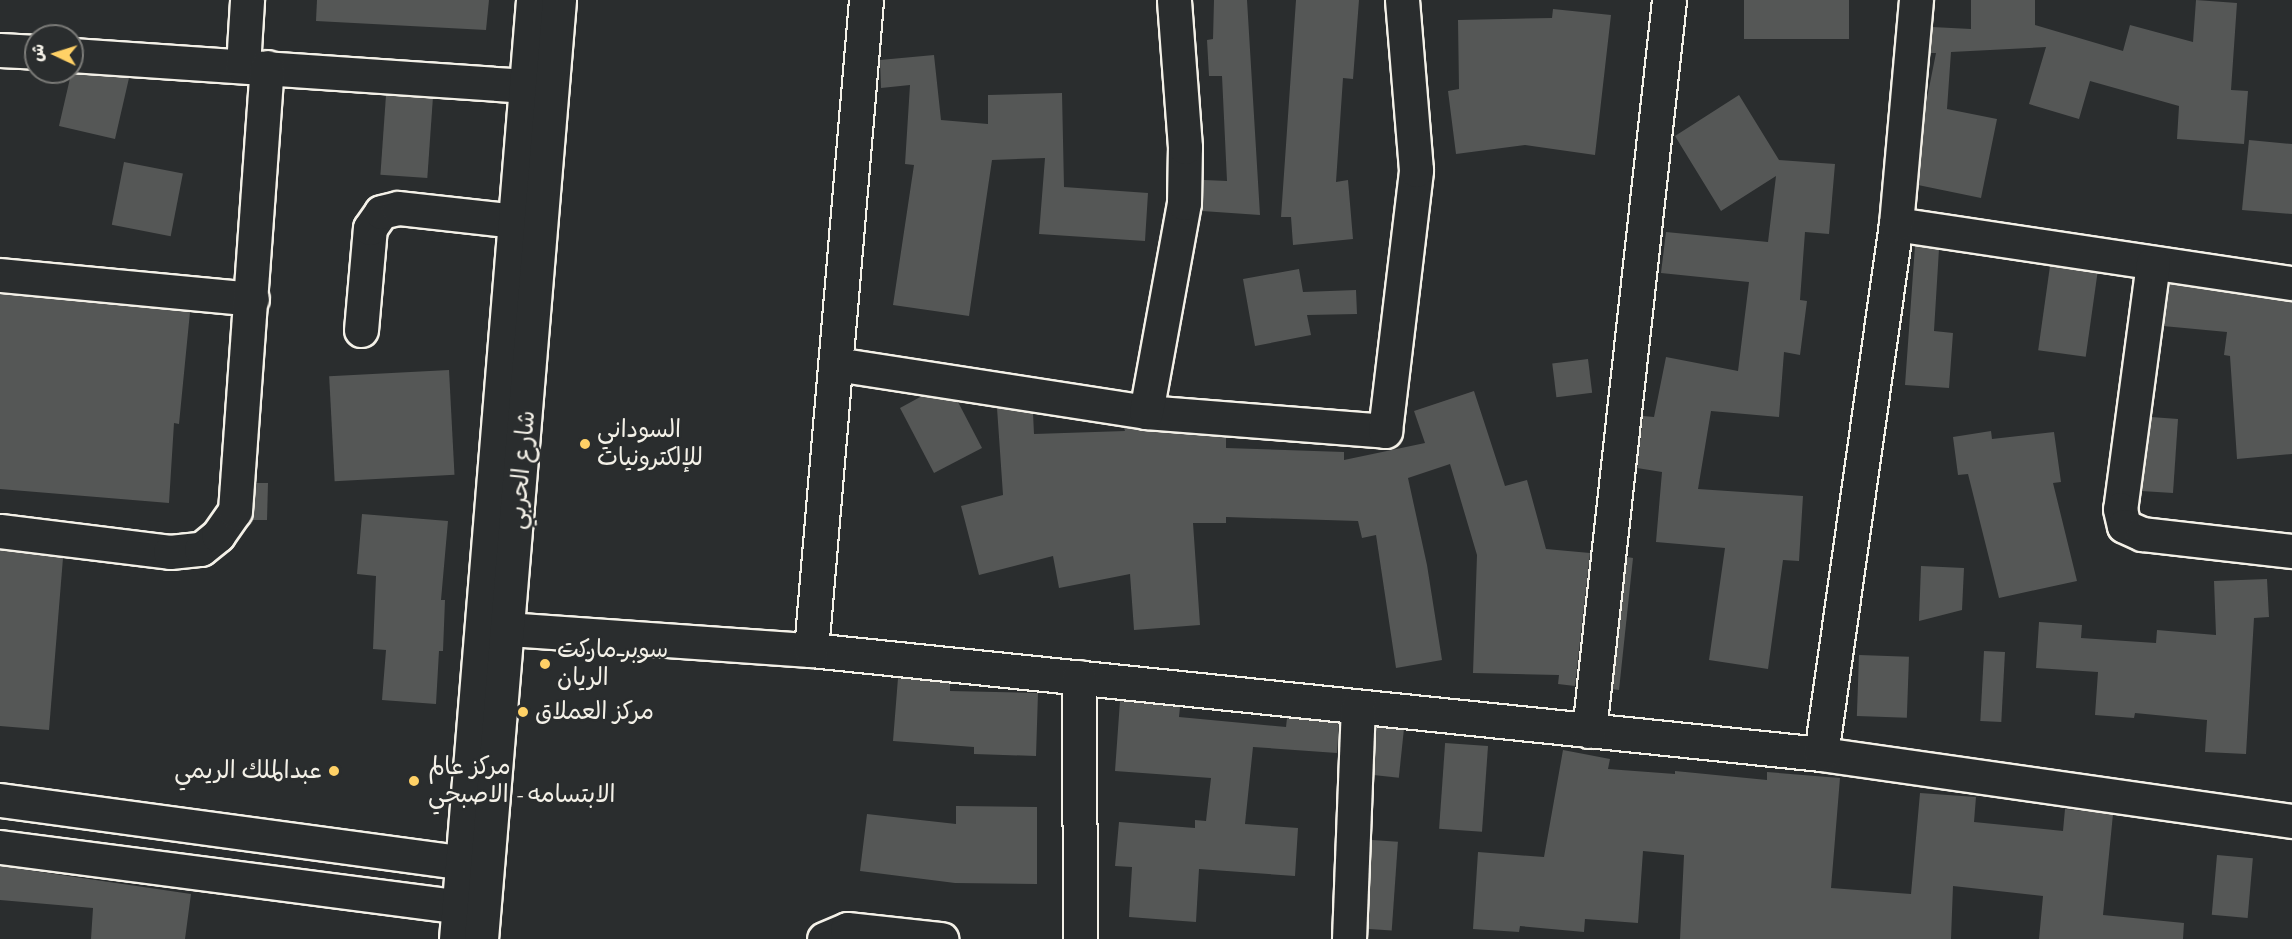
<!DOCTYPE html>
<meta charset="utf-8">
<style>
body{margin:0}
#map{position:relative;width:2292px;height:939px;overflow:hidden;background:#2a2d2e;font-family:Caveat,"Playpen Sans Arabic",sans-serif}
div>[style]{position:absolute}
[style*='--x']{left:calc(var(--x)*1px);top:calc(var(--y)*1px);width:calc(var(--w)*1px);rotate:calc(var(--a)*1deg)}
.building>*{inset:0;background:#555756;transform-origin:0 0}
.roads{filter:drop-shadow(2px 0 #f4f1e8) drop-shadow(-2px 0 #f4f1e8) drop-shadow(0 2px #f4f1e8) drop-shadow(0 -2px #f4f1e8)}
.minor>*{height:33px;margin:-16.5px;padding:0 16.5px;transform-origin:16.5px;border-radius:16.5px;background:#2a2d2e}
.dots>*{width:16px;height:16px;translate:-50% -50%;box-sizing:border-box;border:3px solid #2a2d2e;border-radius:50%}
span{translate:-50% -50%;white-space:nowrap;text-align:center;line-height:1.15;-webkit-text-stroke:4.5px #2a2d2e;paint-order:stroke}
.poi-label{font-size:24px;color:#f4f1e8}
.left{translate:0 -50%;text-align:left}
.right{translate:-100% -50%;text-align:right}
.street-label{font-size:24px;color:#f4f1e8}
.north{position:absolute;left:24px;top:24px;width:60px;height:60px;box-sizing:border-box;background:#2a2d2e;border:2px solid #7b7b78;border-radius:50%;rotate:274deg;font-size:16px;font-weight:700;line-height:24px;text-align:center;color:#f4f1e8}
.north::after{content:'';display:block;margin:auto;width:21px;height:27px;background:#ffd166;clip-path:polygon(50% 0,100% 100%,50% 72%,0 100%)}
</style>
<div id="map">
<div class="building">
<i style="clip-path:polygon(317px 0,489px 0,486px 30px,316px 21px)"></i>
<i style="clip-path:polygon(1214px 0,1247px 0,1260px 215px,1202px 211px,1204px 180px,1227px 181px,1222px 76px,1209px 76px,1207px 40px,1213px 39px)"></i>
<i style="clip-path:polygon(1296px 0,1359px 0,1353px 79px,1343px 78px,1336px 182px,1348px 180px,1353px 239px,1293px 245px,1291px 217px,1281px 217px)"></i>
<i style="left:1744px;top:0;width:105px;height:39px"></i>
<i style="clip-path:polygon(1971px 0,2035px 0,2035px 25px,2123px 51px,2130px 25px,2193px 42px,2196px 0,2237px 3px,2231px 90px,2248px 91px,2244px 144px,2177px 139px,2179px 106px,2090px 81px,2079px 119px,2029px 104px,2046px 47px,1951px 52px,1947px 109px,1997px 119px,1981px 198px,1918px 185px,1926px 103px,1936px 53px,1930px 53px,1932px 27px,1971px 29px)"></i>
<i style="clip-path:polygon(1553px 9px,1611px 15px,1595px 155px,1525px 145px,1456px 154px,1448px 91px,1459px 89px,1458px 20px,1552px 18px)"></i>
<i style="clip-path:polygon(934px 55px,941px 120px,988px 124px,988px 95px,1062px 93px,1064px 187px,1148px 193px,1145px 241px,1039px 234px,1045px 158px,992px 160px,969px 316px,893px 305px,914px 165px,905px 164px,910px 85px,881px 88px,880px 60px)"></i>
<i style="clip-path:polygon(71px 74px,129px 78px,115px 139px,59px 126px)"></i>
<i style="left:386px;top:95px;width:47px;height:80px;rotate:4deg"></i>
<i style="clip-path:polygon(1739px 95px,1779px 160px,1835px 164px,1829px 234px,1805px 232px,1800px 300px,1807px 301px,1800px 355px,1784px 352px,1779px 417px,1711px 411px,1698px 489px,1803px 496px,1799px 561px,1783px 560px,1768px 669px,1709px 660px,1725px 548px,1656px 542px,1662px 472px,1637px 468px,1643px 416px,1654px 417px,1666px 357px,1738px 371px,1749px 282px,1661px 273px,1666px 232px,1768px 242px,1776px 176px,1721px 211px,1675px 136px)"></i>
<i style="clip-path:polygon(2249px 140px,2292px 144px,2292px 214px,2242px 210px)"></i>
<i style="left:124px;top:162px;width:60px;height:64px;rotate:11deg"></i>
<i style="clip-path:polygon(1915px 246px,1939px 249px,1934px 331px,1953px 333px,1949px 388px,1905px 385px)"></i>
<i style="left:2050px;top:266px;width:48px;height:85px;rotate:8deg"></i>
<i style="clip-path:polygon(1299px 269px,1303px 292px,1356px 290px,1357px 314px,1307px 315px,1311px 335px,1255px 346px,1243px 279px)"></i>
<i style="clip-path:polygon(2169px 284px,2292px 301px,2292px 454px,2237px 459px,2230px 356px,2224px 355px,2227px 332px,2163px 326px)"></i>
<i style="clip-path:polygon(0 294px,190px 312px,179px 424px,174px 423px,169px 503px,0 489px)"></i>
<i style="left:1588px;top:359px;width:34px;height:36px;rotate:83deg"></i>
<i style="left:449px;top:370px;width:105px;height:120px;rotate:87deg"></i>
<i style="clip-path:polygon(1474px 391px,1505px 486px,1527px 480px,1546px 549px,1590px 553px,1575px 686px,1558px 684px,1559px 675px,1473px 673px,1477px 555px,1450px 464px,1408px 478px,1427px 565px,1442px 660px,1396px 668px,1376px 535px,1362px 538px,1358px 521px,1226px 517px,1226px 523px,1193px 523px,1200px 625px,1134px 630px,1130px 574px,1059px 588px,1053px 556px,979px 575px,961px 506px,1003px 495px,997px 408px,1033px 413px,1034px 434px,1125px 431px,1124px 428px,1226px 437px,1226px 448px,1344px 452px,1344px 460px,1425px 443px,1414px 411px)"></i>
<i style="clip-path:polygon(922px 396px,958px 402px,982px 448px,934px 473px,900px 408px)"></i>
<i style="clip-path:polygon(2151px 417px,2178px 419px,2173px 493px,2141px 491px)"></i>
<i style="clip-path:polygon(1991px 431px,1992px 439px,2054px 432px,2061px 482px,2053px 483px,2077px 581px,1999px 598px,1968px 474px,1958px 475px,1953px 437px)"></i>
<i style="clip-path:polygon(256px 483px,268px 483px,267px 520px,251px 520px)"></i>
<i style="clip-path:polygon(362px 514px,448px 521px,441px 600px,445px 600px,443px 651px,439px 651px,436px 704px,382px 700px,386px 650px,373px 649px,376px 576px,357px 574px)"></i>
<i style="clip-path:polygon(0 550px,63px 558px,49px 730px,0 726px)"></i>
<i style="clip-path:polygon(1627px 557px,1633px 558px,1619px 690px,1612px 689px)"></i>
<i style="clip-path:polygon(1921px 566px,1964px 568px,1962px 610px,1919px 621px)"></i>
<i style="clip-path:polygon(2267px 579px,2269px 617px,2254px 618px,2246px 754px,2205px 752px,2207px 720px,2135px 713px,2134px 718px,2095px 715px,2098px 672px,2036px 668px,2039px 622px,2082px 625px,2081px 638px,2156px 643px,2157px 630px,2216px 635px,2214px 581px)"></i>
<i style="left:1984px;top:651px;width:21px;height:70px;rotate:3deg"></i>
<i style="left:1859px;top:655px;width:50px;height:61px;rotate:2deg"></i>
<i style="clip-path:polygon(898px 678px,950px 683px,950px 691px,1038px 693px,1036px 756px,974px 754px,974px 747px,893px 741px)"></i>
<i style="clip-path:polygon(1120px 701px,1180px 707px,1179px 717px,1286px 727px,1287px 718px,1339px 723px,1337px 753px,1253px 747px,1245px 824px,1298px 828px,1295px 876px,1199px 869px,1196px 922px,1129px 917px,1132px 867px,1115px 866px,1119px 822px,1195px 828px,1195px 820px,1206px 821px,1211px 778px,1115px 771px)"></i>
<i style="left:1376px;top:727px;width:28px;height:48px;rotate:6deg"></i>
<i style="left:1488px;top:746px;width:86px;height:43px;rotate:94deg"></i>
<i style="clip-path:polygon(1563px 750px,1610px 759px,1608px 769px,1675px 774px,1675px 771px,1767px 780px,1767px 772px,1840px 778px,1831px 888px,1911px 894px,1920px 793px,1976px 797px,1974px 822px,2063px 831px,2065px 809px,2113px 814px,2103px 915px,2184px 923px,2183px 939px,2039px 939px,2043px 896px,1953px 886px,1951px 939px,1680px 939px,1684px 855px,1643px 851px,1638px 923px,1585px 919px,1584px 932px,1520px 926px,1519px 932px,1473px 929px,1478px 852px,1544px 857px)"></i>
<i style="clip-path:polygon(956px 806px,1037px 807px,1037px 884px,955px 883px,860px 871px,867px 814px,956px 824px)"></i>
<i style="left:1372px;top:840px;width:26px;height:89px;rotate:4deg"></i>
<i style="left:2217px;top:855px;width:36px;height:60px;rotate:5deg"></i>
<i style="clip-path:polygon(0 866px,191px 894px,185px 939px,91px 939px,93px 908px,0 900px)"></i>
</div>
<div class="roads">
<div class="minor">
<i style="--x:0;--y:50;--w:36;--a:3"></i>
<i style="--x:72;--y:55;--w:456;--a:3.9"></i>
<i style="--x:243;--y:66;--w:66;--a:-86.5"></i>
<i style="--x:1896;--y:224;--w:400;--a:8.5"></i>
<i style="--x:2153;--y:263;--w:248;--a:97.6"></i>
<i style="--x:2120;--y:509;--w:17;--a:77"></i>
<i style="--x:2124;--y:526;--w:20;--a:24"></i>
<i style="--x:2142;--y:534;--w:151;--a:6.5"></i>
<i style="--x:0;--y:275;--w:253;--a:5.4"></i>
<i style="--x:361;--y:330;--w:102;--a:-85"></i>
<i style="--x:370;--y:228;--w:19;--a:-55"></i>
<i style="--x:381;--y:212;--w:17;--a:-13"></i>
<i style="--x:398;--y:208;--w:118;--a:6.3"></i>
<i style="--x:836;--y:364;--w:314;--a:8.8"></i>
<i style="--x:1146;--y:412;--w:240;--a:4.5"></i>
<i style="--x:1385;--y:431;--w:263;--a:-83.2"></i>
<i style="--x:1416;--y:170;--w:171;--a:-94.7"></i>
<i style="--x:1146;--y:412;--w:212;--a:-79.7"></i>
<i style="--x:1184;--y:203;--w:56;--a:-89"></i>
<i style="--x:1185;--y:147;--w:147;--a:-94.3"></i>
<i style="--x:0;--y:531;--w:171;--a:7"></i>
<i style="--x:170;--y:552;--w:31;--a:-6"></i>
<i style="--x:201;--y:549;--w:22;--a:-39"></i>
<i style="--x:218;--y:535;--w:29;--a:-55"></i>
<i style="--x:235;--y:511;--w:445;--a:-85.9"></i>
<i style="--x:508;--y:629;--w:304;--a:4"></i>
<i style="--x:811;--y:650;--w:1015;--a:5.88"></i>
<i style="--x:1821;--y:754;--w:476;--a:8.1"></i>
<i style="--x:811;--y:650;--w:652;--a:-85.16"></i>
<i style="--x:1079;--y:677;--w:262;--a:89.8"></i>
<i style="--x:1589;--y:731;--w:735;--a:-83.75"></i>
<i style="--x:1821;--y:754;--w:535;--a:-81.95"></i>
<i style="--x:1896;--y:224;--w:225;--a:-84.9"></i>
<i style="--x:0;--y:800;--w:467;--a:7.7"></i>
<i style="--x:0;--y:847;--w:463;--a:7.4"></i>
<i style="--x:456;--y:939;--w:942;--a:-85.31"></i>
<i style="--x:481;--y:939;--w:942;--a:-85.25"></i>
<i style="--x:824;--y:939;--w:25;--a:-23"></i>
<i style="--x:847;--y:929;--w:95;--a:6.1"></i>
<i style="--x:1349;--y:939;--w:232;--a:-87.8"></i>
</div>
</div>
<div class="dots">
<i style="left:585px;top:444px;background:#ffd166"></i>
<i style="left:545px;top:664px;background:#ffd166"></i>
<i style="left:523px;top:712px;background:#ffd166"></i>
<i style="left:334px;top:771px;background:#ffd166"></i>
<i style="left:414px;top:781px;background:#ffd166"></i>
</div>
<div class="poi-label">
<span class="left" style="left:597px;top:444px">السوداني<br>للإلكترونيات</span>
<span class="left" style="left:557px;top:664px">سوبر ماركت<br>الريان</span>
<span class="left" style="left:535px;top:712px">مركز العملاق</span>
<span class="left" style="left:428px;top:781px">مركز عالم<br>الابتسامه - الاصبحي</span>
<span class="right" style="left:322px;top:771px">عبدالملك الريمي</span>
</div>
<div class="street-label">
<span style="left:522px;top:470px;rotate:-85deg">شارع الحربي</span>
</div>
<div class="north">ش</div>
</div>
